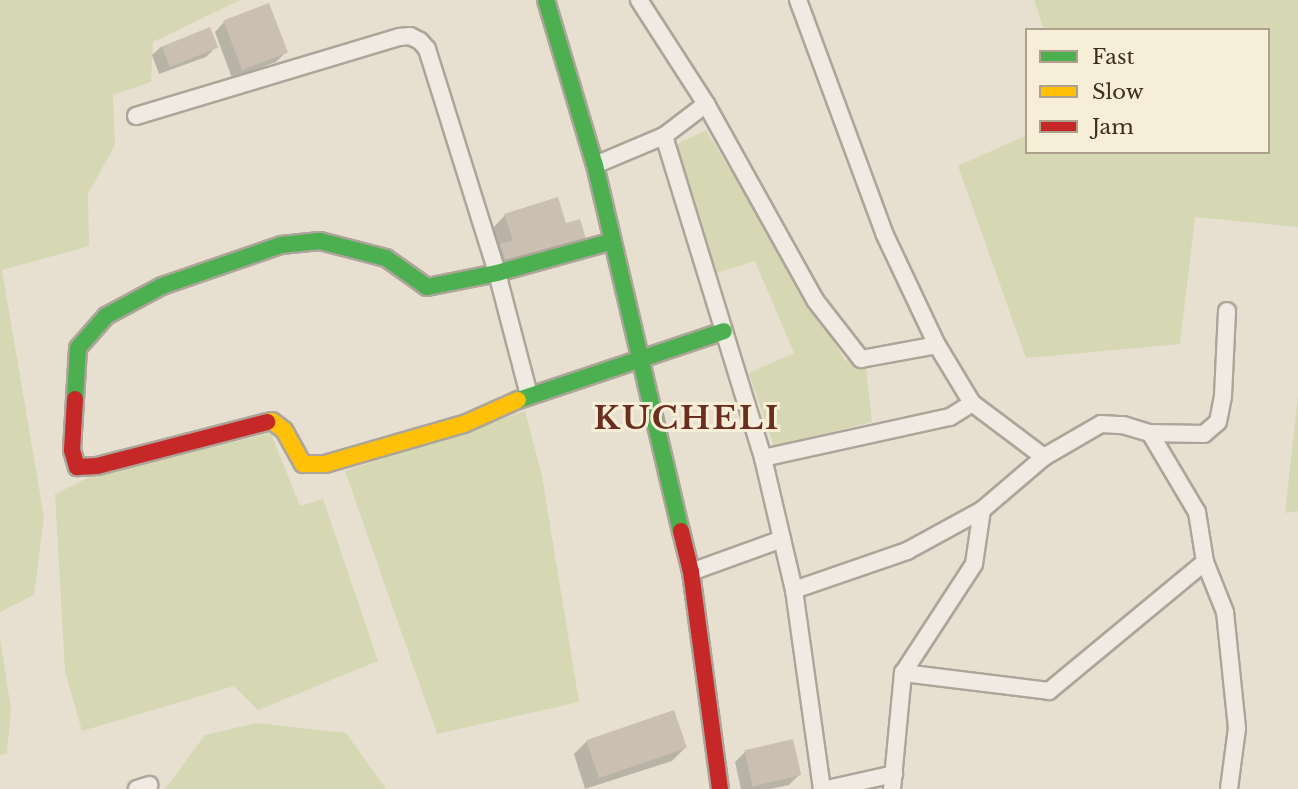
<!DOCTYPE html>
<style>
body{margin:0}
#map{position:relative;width:1298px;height:789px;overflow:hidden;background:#e7e0d1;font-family:"Libre Baskerville",serif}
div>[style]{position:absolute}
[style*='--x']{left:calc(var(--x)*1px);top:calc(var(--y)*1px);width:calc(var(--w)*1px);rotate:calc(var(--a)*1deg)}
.green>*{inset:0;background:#d6d7b3}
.shadow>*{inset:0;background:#0003}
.building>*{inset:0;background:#cbbfb2;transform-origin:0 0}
.roads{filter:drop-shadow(2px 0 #ada599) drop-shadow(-2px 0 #ada599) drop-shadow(0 2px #ada599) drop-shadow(0 -2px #ada599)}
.street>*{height:16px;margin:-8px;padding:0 8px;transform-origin:8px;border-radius:8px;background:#efebe3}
.fast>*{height:16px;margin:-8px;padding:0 8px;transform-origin:8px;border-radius:8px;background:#4caf50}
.slow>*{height:16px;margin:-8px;padding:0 8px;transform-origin:8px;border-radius:8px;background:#ffc107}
.jam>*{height:16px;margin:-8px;padding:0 8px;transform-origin:8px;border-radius:8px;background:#c62828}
span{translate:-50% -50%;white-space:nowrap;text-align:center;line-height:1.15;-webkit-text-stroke:6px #f7eed8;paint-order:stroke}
.district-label{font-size:32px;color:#6b2e1e;font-weight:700;letter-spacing:2px}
.legend{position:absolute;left:1025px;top:28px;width:245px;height:126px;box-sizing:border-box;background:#f7eed8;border:2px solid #ada18e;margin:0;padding:9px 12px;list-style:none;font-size:21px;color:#3d2e20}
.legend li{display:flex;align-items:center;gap:14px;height:35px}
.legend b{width:35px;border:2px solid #ada18e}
</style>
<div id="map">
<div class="green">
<i style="clip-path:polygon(0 0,240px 0,153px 42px,151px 82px,113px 95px,115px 145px,88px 194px,89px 246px,2px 270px,44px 517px,34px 595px,0 612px)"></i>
<i style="clip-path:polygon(1034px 0,1298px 0,1298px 227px,1195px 217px,1180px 344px,1026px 358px,958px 166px,1027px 135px,1027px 152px,1268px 152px,1268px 30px,1044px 30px)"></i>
<i style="clip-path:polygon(706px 130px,845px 360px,866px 369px,872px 422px,774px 446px,749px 373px,794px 353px,755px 261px,716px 273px,675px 145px)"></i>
<i style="clip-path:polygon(1298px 396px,1298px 511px,1285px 513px)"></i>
<i style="clip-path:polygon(525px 411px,542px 476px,579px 702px,437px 734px,345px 471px)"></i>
<i style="clip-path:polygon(271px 433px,300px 506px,323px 499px,378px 661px,258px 710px,234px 686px,82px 731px,65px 671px,55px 494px,89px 477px)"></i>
<i style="clip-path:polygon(0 638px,11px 709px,7px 754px,0 755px)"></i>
<i style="clip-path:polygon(256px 723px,346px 733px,386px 789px,165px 789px,205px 735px)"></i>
</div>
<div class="shadow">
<i style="clip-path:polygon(224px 22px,286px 52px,276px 62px,232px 78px,215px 32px)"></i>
<i style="clip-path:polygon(162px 46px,216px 47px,206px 57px,159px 74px,152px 55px)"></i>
<i style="clip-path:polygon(505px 215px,565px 225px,494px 276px,488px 258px,498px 248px,492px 229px)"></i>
<i style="clip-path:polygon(587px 741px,685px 748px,672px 761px,585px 789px,574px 754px)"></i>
<i style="clip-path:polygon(745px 752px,799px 775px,789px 785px,770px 789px,741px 789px,735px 762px)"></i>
</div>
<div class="building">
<i style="left:269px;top:3px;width:53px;height:49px;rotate:69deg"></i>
<i style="left:210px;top:27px;width:22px;height:52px;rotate:68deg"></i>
<i style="clip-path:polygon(558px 197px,566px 223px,580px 219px,586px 239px,507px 264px,500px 244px,513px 240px,504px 214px)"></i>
<i style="left:674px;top:710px;width:40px;height:93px;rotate:71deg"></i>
<i style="left:793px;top:739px;width:37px;height:50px;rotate:77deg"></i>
</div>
<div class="roads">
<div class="street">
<i style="--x:639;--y:0;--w:124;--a:57.2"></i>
<i style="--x:706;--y:104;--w:224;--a:60.9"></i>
<i style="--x:815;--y:300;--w:75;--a:52.1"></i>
<i style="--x:861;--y:359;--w:77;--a:-10.4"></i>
<i style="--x:798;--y:0;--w:248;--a:69.7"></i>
<i style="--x:884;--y:233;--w:124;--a:64.7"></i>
<i style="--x:937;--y:345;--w:68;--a:58.9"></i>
<i style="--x:972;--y:403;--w:90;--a:36.9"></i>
<i style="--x:136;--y:116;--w:276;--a:-16.7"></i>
<i style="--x:400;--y:37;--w:10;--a:-6"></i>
<i style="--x:410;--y:36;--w:11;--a:27"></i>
<i style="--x:420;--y:41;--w:11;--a:49"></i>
<i style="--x:427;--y:49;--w:235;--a:72.6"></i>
<i style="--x:497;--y:273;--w:126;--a:75.3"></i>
<i style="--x:664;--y:136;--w:337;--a:72.9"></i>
<i style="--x:763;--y:458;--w:136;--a:76.8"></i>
<i style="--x:794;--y:590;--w:201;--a:82"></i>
<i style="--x:595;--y:165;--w:75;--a:-22.8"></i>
<i style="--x:664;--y:136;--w:53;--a:-37.3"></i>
<i style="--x:1150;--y:433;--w:92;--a:59.3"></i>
<i style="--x:1197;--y:512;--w:51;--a:80.9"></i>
<i style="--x:1205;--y:562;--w:54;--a:68.2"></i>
<i style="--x:1225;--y:612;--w:117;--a:84.1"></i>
<i style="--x:1237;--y:728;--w:62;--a:97.5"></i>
<i style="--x:763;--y:458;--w:191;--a:-12.4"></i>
<i style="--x:950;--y:417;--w:26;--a:-32"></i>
<i style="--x:691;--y:572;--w:97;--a:-19.9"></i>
<i style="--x:794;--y:590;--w:120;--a:-19"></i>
<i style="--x:907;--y:551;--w:85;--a:-28.7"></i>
<i style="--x:982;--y:510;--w:82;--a:-40.5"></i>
<i style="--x:1044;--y:457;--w:66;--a:-30.1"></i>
<i style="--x:1101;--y:424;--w:22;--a:3"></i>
<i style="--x:1123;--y:425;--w:28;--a:17"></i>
<i style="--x:1150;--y:433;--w:54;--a:1.1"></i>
<i style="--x:1204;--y:434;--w:18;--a:-41"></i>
<i style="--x:1218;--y:422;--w:26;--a:-79"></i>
<i style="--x:1223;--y:396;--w:85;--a:-87.3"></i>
<i style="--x:903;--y:673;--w:147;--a:7"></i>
<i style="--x:1049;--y:691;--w:202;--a:-39.6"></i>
<i style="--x:137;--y:789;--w:13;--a:-18"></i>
<i style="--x:827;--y:789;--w:69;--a:-12.6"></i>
<i style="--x:892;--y:789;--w:117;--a:-84.6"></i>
<i style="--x:903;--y:673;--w:130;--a:-56.9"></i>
<i style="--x:974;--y:564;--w:55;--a:-81.6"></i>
</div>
<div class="fast">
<i style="--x:546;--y:0;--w:172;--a:73.5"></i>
<i style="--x:595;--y:165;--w:376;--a:76.8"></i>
<i style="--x:75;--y:399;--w:51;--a:-86.6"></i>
<i style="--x:78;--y:348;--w:43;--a:-48.8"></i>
<i style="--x:106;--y:316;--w:64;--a:-28.2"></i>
<i style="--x:162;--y:286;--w:126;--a:-19"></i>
<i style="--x:281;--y:245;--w:39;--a:-6"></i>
<i style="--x:320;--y:241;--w:68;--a:14.4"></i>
<i style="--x:386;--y:258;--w:50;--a:35.3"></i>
<i style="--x:427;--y:287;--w:71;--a:-11.3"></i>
<i style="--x:497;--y:273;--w:120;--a:-15.4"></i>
<i style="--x:518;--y:400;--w:217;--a:-18.5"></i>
</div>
<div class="slow">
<i style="--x:267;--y:422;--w:5;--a:-11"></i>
<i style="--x:272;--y:421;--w:15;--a:37"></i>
<i style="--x:284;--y:430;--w:39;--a:61"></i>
<i style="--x:303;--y:464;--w:22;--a:0"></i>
<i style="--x:325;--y:464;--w:145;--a:-16.1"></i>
<i style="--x:464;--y:424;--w:59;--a:-24"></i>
</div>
<div class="jam">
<i style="--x:75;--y:399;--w:51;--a:93.4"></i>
<i style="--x:72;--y:450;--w:18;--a:74"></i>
<i style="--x:77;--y:467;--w:20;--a:-3"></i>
<i style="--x:97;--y:466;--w:176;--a:-14.5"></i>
<i style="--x:681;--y:531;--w:42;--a:76.3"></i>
<i style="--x:691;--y:572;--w:219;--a:82.4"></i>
</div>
</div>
<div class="district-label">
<span style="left:687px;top:418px">KUCHELI</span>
</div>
<ul class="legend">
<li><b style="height:9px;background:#4caf50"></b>Fast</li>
<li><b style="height:9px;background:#ffc107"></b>Slow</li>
<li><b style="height:9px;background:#c62828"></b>Jam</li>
</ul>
</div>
